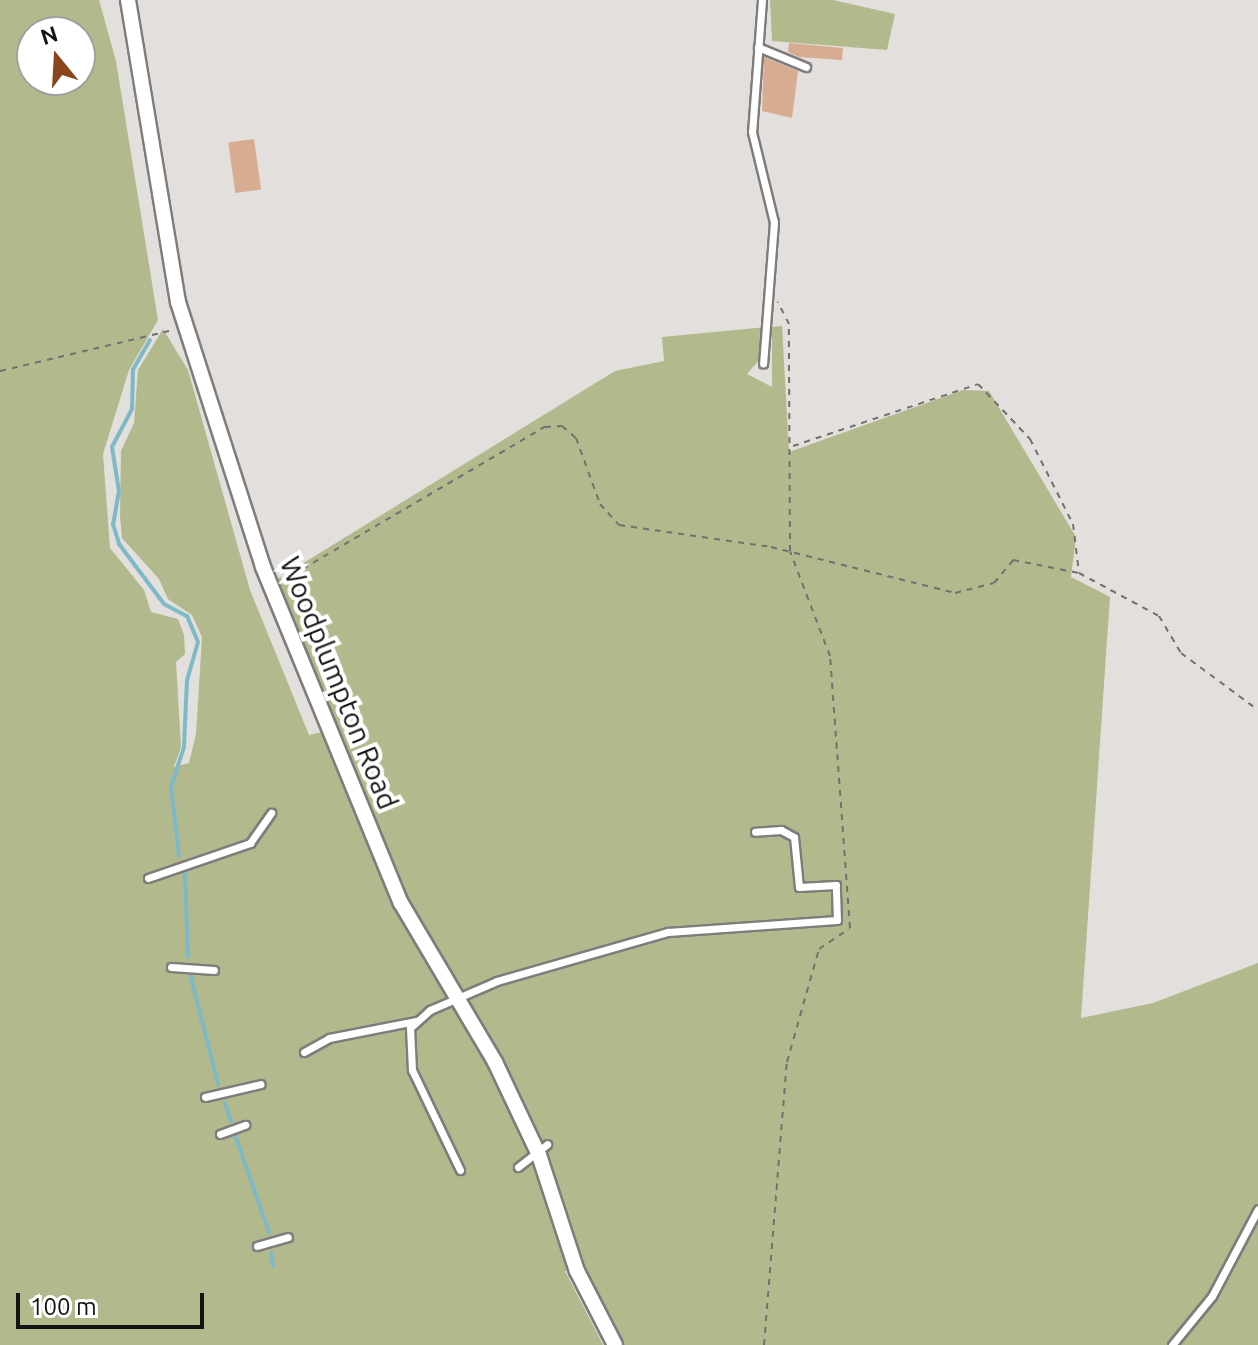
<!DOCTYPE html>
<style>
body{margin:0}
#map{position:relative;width:1258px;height:1345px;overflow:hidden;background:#e2dfdc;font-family:Ubuntu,sans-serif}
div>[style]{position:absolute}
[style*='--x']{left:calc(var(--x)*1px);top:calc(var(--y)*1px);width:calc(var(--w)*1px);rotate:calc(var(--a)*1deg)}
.green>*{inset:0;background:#b2b98c}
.stream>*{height:4px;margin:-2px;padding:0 2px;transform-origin:2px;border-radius:2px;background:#7eb9c7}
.building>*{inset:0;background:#d8ac90;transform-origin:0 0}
.path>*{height:2px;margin-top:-1px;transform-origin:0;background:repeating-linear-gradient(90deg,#72706f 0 6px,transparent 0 12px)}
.roads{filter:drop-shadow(2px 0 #7f7c7b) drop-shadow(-2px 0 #7f7c7b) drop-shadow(0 2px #7f7c7b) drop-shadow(0 -2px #7f7c7b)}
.service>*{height:7px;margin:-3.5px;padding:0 3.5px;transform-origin:3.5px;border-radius:3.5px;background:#fff}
.minor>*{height:14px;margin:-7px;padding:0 7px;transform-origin:7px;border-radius:7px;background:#fff}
span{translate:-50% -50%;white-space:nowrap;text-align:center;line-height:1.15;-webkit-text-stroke:8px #fff;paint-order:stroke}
.street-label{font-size:28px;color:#151313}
.north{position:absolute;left:16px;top:16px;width:80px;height:80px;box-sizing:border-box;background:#fff;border:2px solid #a1a1a1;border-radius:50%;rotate:342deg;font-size:22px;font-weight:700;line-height:32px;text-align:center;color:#151313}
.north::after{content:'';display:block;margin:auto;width:28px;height:36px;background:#8a451c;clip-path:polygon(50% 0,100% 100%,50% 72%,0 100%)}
.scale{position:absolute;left:16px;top:1293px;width:188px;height:36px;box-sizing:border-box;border:4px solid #151313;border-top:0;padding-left:10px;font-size:24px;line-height:28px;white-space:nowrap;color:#151313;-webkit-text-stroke:6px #fff;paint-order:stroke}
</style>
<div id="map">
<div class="green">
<i style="clip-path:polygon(evenodd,0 0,99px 0,116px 61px,158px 320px,129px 370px,103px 454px,110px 548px,144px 590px,151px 612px,178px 619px,184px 635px,185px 654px,176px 662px,181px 747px,174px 767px,189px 763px,196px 734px,202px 637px,192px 615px,168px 599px,159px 579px,122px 538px,120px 516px,121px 451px,134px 423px,138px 370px,163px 329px,188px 370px,250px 590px,309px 735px,335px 729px,276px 580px,615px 371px,664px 361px,662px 337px,766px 327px,761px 358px,747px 374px,772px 387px,772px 327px,782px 326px,789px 452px,963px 390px,989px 391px,1076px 537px,1071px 577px,1110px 597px,1081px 1018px,1153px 1003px,1258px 963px,1258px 1345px,623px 1345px,584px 1270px,565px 1271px,603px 1345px,0 1345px,0 0,32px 32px,80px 32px,80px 80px,32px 80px,32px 32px)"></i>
<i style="clip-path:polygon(770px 0,833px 0,895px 14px,887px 50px,772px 41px)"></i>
</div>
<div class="stream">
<i style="--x:150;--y:340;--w:34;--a:120"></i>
<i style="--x:133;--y:369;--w:40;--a:91.4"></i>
<i style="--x:132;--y:409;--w:43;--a:117.8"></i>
<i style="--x:112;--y:447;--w:45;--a:81"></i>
<i style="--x:119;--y:491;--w:34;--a:100"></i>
<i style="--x:113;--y:524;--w:21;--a:73"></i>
<i style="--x:119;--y:544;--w:75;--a:53.1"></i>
<i style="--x:164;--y:604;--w:26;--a:28"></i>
<i style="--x:187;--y:616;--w:28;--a:67"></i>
<i style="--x:198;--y:642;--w:40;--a:106"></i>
<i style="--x:187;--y:680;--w:67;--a:92.6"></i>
<i style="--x:184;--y:747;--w:42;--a:108"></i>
<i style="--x:171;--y:787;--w:69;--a:83.4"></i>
<i style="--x:185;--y:873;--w:84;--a:88"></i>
<i style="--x:190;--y:974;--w:114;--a:75.7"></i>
<i style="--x:225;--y:1103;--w:19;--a:72"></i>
<i style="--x:235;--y:1135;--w:103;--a:70.7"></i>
<i style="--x:271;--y:1253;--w:13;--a:81"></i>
</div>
<div class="building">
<i style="clip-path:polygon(789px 43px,843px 48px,842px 60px,799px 57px,788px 52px)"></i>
<i style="clip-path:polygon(764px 57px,798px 71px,792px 118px,762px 111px)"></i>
<i style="left:254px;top:139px;width:51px;height:26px;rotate:82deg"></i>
</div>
<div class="path">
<i style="--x:0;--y:371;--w:179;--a:-13.3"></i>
<i style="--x:793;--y:446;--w:195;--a:-18.5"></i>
<i style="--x:978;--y:384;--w:76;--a:46.6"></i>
<i style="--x:1030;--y:439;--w:95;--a:63.2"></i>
<i style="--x:1073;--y:524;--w:49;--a:83"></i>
<i style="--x:282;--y:581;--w:305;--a:-30.4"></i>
<i style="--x:545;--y:427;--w:17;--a:-3"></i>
<i style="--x:562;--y:426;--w:18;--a:41"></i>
<i style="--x:576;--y:438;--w:70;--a:70"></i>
<i style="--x:600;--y:504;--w:28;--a:48"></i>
<i style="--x:619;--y:525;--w:154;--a:8.2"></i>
<i style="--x:771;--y:547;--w:190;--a:14"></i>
<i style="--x:955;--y:593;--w:40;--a:-14.4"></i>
<i style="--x:994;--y:583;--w:30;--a:-50"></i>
<i style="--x:1013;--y:560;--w:67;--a:11.1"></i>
<i style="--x:1079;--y:573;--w:91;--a:28.3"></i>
<i style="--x:1159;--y:616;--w:43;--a:59.3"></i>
<i style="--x:1181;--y:653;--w:96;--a:36.5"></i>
<i style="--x:764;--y:1345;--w:284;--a:-85.4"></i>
<i style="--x:787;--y:1062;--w:117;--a:-74.2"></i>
<i style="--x:819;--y:949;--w:37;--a:-34"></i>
<i style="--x:850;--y:928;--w:273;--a:-94.2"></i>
<i style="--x:830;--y:656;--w:112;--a:-110.9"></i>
<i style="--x:790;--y:551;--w:227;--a:-90.3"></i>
<i style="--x:789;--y:324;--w:25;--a:-117"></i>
</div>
<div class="roads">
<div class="service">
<i style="--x:762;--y:0;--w:132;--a:94.3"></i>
<i style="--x:752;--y:132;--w:93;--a:76.3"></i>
<i style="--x:774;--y:222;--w:142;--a:94.4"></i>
<i style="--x:758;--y:47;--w:52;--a:22.6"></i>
<i style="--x:148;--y:878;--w:108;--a:-18.9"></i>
<i style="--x:250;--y:843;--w:37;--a:-55"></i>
<i style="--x:171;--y:967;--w:43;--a:4"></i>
<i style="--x:304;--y:1052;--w:29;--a:-29"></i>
<i style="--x:329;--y:1038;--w:89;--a:-11.1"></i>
<i style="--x:205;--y:1097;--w:57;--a:-13.1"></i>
<i style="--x:220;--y:1134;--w:27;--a:-20"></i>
<i style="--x:518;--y:1167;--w:37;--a:-38"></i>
<i style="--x:460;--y:1170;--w:111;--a:-115.6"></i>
<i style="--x:412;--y:1070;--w:42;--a:-92.7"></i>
<i style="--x:410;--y:1028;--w:27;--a:-42"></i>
<i style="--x:430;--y:1010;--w:73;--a:-23.4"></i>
<i style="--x:497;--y:981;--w:178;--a:-16"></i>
<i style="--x:668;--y:932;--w:169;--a:-4.1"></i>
<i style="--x:837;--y:920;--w:35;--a:-92"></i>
<i style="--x:836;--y:885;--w:37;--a:177"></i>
<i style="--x:799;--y:887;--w:50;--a:-95.7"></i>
<i style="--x:794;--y:837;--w:15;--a:-152"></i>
<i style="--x:781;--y:830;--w:26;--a:176"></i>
<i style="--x:257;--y:1246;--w:32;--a:-16"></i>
<i style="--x:1172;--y:1345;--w:63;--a:-50.8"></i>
<i style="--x:1212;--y:1296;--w:98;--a:-62.1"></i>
</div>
<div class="minor">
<i style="--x:128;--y:0;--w:306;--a:80.6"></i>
<i style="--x:178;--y:302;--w:278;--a:72.2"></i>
<i style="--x:263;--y:567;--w:363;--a:67.7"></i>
<i style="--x:401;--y:903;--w:185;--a:59.4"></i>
<i style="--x:495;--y:1062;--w:103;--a:64.7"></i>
<i style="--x:539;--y:1155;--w:122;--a:71.9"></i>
<i style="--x:577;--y:1271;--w:83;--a:62.8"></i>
</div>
</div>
<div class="street-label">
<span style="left:339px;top:683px;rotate:68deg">Woodplumpton Road</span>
</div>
<div class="north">N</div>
<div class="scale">100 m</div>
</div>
